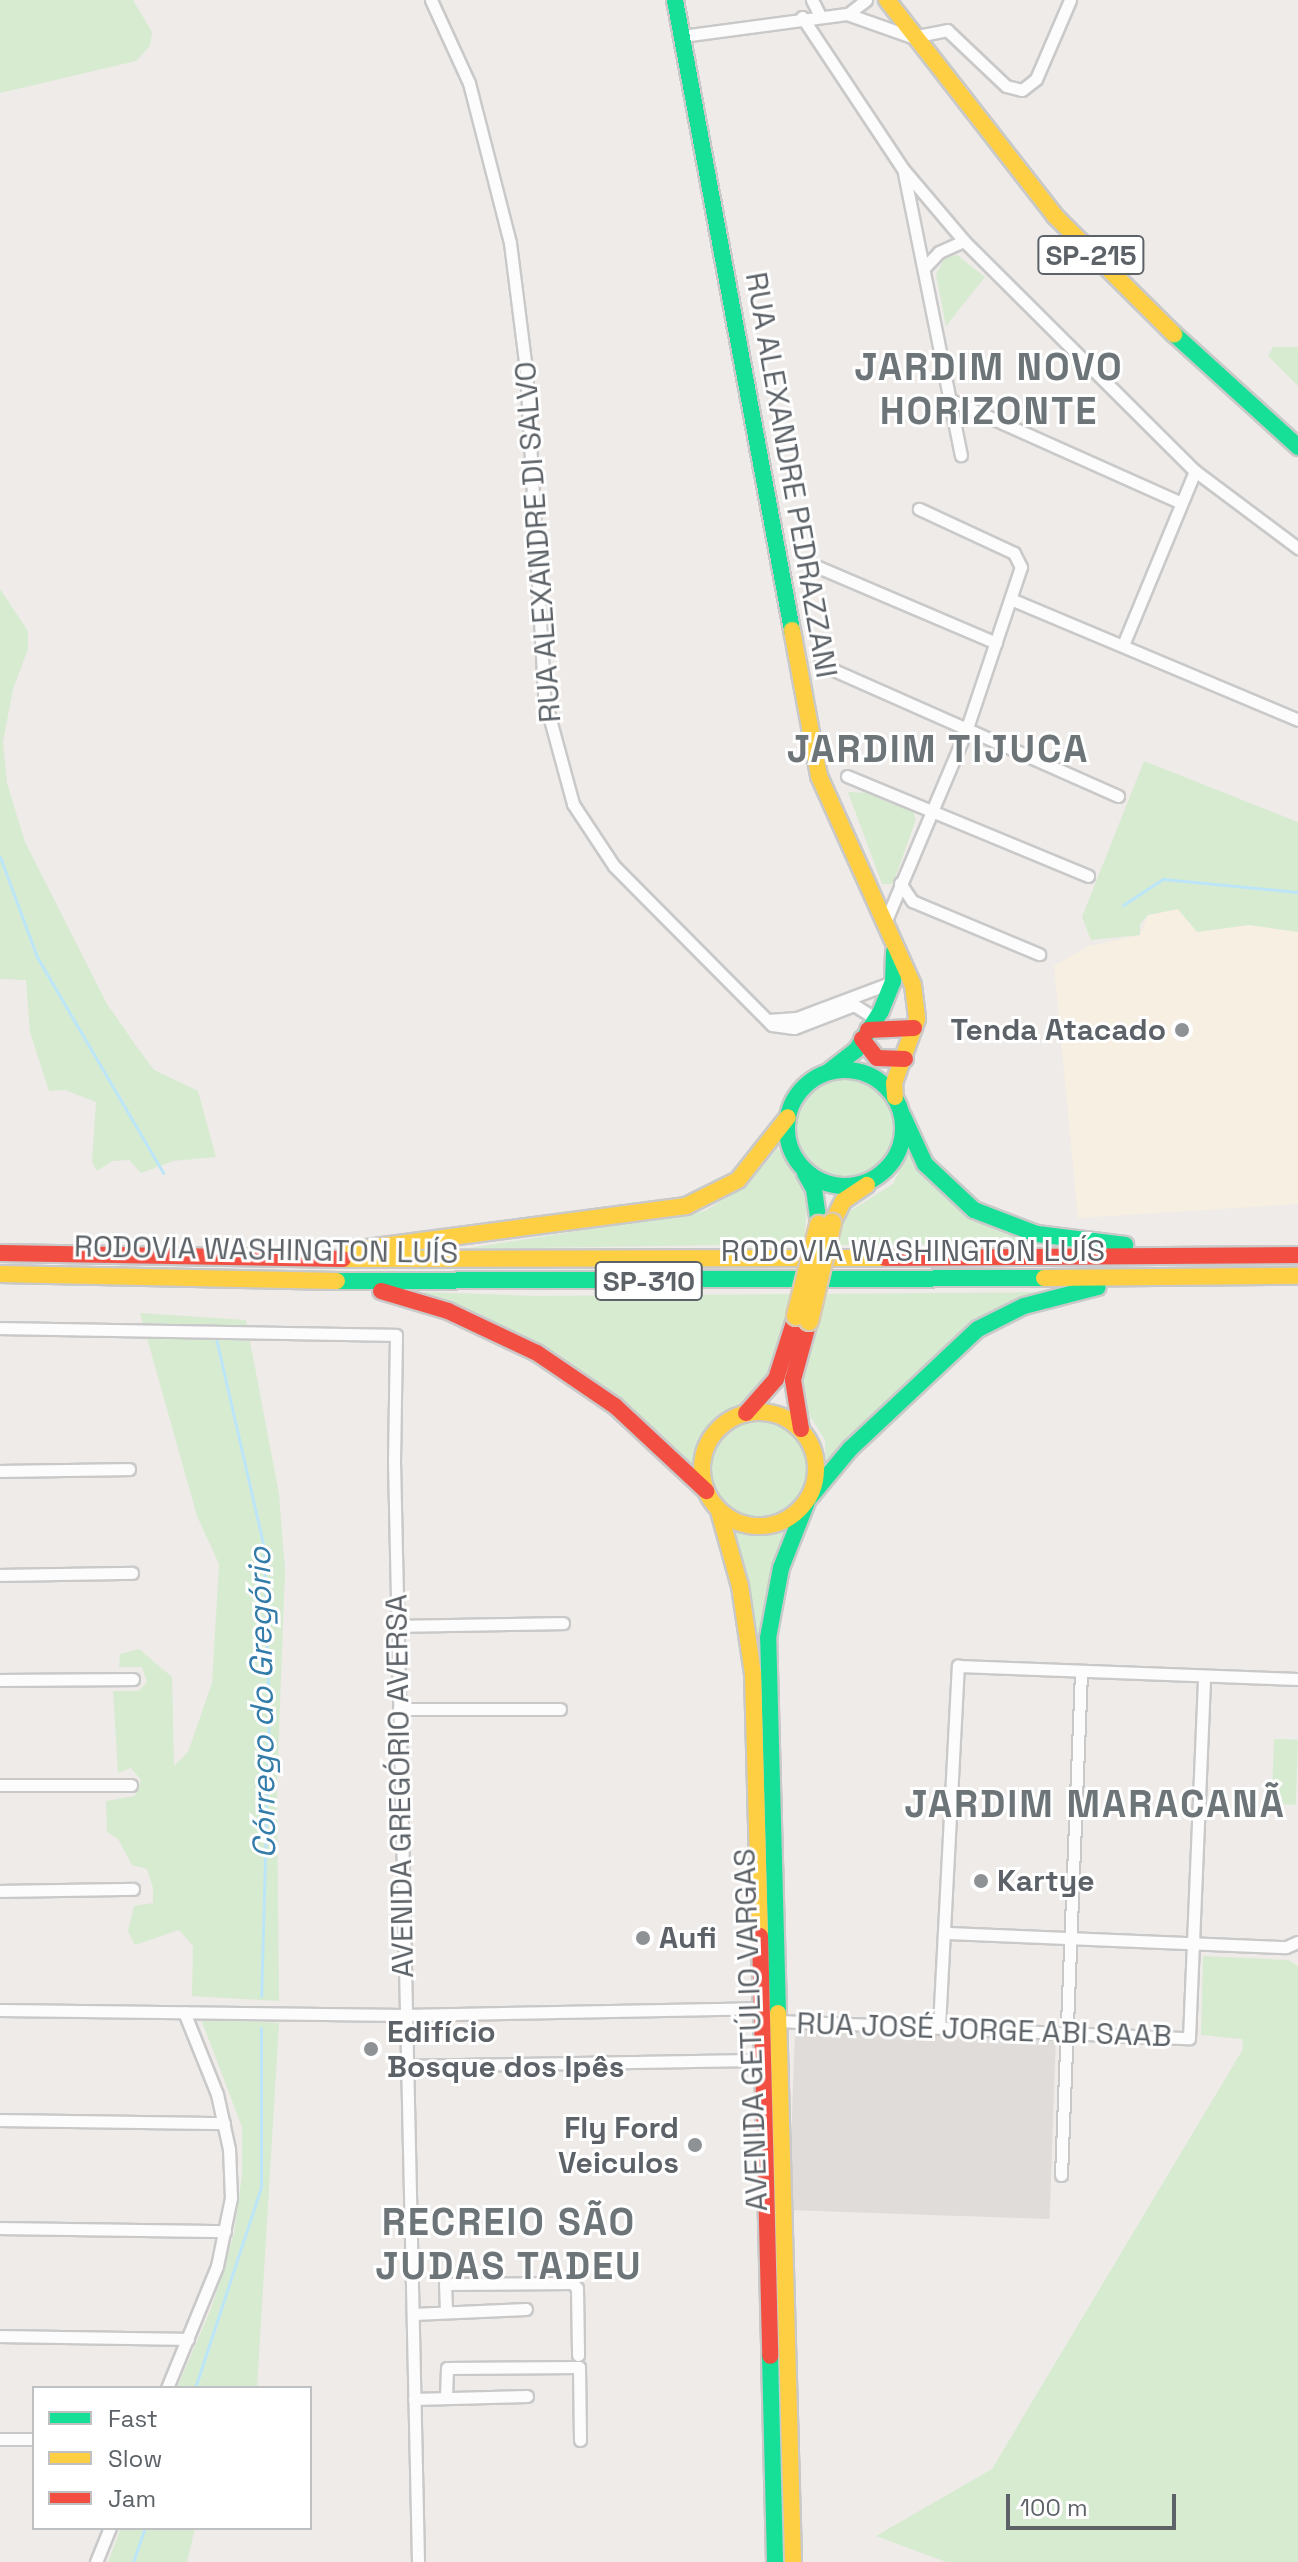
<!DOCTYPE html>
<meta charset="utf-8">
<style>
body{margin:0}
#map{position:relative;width:1298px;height:2562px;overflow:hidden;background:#eeebe8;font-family:"Space Grotesk",sans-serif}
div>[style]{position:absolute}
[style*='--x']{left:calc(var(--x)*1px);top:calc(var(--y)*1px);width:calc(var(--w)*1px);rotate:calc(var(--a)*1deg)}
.commercial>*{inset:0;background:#f7efe1}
.industrial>*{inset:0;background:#dfdcd9;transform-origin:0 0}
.green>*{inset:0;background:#d7ebd1;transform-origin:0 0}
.round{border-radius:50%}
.stream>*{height:3px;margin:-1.5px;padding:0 1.5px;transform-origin:1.5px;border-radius:1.5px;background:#bce6f8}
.roads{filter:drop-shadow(2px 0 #c9c9c9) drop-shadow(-2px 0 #c9c9c9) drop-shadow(0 2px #c9c9c9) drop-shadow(0 -2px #c9c9c9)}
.street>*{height:11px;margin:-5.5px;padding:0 5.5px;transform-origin:5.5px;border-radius:5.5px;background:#fcfcfc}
.fast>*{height:16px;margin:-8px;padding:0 8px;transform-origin:8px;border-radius:8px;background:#16e098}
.fast>.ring{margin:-8px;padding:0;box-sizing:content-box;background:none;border:16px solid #16e098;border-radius:50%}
.slow>*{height:16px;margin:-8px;padding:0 8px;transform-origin:8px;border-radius:8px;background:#ffcf43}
.slow>.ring{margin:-8px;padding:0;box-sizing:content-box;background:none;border:16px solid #ffcf43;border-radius:50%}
.jam>*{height:16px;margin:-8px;padding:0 8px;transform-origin:8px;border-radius:8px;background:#f24e42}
.bridges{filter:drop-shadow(2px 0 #d8c9b3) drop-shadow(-2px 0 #d8c9b3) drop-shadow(0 2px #d8c9b3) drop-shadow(0 -2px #d8c9b3)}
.slow-bridge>*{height:18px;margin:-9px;padding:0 9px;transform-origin:9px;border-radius:9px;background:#ffcf43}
.dots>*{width:22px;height:22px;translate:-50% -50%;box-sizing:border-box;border:4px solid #fff;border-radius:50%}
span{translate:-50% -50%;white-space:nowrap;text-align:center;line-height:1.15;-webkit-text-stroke:6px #fff;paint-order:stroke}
.shield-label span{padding:2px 6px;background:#fff;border:2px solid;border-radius:6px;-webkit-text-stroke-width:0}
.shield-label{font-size:28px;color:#5c6267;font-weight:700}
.street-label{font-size:30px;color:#5c6267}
.poi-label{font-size:30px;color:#5c6267;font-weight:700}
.right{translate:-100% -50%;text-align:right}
.left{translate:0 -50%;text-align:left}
.water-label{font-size:32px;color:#337caa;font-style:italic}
.district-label{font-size:38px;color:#6d7579;font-weight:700;letter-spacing:2px}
.legend{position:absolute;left:32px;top:2386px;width:280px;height:144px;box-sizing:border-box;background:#fff;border:2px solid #bec0c2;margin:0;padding:10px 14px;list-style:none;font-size:24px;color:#5c6267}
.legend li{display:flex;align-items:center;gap:16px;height:40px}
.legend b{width:40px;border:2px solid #bec0c2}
.scale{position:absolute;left:1006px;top:2494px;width:170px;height:36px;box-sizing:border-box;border:4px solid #5c6267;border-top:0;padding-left:10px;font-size:24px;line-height:28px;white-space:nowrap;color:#5c6267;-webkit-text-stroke:6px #fff;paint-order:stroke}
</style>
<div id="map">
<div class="commercial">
<i style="clip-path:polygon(1178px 909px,1197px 932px,1249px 925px,1298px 932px,1298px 1204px,1078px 1218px,1054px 966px,1089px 946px,1140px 935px,1148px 915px)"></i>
</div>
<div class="industrial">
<i style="left:795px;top:2030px;width:261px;height:180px;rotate:2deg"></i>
</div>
<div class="green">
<i style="clip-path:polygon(0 0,133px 0,152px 32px,150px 46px,136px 61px,0 93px)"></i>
<i style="clip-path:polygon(957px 255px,985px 277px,946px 326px,936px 274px,945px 258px)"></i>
<i style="clip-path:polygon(1273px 347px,1298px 347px,1298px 386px,1268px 356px)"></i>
<i style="clip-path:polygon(0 589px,28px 631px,28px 649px,13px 689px,3px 742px,7px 783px,25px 842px,107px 1004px,134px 1043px,154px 1070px,198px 1091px,216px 1157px,173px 1161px,141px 1173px,129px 1160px,112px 1161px,97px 1171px,92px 1162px,96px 1102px,65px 1090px,49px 1091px,30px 1032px,26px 980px,0 979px)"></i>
<i style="clip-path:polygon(1144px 761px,1298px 822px,1298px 932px,1249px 925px,1197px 932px,1178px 909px,1148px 915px,1140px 924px,1140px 935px,1091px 940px,1082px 917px)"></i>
<i style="clip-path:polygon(848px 792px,869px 793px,913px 812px,916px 819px,893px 884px,882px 884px)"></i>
<i class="round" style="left:794px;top:1079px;width:100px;height:100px"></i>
<i style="clip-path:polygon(911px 1147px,920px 1164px,1034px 1244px,836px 1245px,845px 1214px,893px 1184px)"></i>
<i style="clip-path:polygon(778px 1148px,808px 1197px,804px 1244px,463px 1249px,705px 1211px,747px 1185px)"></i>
<i style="clip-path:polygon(425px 1292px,535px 1296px,793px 1294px,766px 1379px,749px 1398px,706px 1427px,692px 1472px,644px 1422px,420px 1295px)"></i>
<i style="clip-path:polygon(1043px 1292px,1010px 1306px,826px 1470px,825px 1440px,805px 1408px,801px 1388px,824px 1294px)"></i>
<i style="clip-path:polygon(140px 1313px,246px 1320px,279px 1494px,285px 1570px,277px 1787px,279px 2001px,192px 1996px,193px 1946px,179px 1930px,135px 1945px,128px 1931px,134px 1906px,153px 1903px,153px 1888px,147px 1869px,132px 1865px,118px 1839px,107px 1832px,106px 1801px,135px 1796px,141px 1780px,131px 1768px,118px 1773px,113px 1691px,138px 1691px,147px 1682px,142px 1667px,119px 1667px,120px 1654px,139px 1649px,172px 1677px,174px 1766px,188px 1752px,212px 1683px,219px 1564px,197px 1516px)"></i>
<i class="round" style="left:709px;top:1419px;width:102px;height:102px"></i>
<i style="clip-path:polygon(788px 1525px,772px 1573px,789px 2562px,781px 2562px,755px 1650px,728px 1528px,756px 1533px)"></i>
<i style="left:1274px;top:1739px;width:24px;height:65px;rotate:2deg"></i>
<i style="clip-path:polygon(1203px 1956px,1288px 1960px,1298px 1966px,1298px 2562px,946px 2562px,876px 2536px,992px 2469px,1243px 2049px,1242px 2039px,1201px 2035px)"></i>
<i style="clip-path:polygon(201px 2019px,279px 2023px,257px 2388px,177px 2388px,212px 2306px,234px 2233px,242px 2175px,242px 2127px)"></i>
<i style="clip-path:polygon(121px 2528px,195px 2528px,187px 2562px,108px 2562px)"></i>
</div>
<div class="stream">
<i style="--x:0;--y:857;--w:107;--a:69.7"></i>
<i style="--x:37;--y:957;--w:250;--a:59.7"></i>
<i style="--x:1123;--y:905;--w:48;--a:-33"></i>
<i style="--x:1163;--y:879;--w:136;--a:5.5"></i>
<i style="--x:215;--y:1334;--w:220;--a:77.1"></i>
<i style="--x:264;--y:1548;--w:168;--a:88.3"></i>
<i style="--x:269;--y:1716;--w:280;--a:91.6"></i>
<i style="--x:195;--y:2388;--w:212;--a:-71.8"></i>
<i style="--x:261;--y:2187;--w:159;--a:-90"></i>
<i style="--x:133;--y:2562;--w:36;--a:-71"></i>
</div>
<div class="roads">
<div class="street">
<i style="--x:431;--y:0;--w:91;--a:65.4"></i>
<i style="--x:469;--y:83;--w:165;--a:75.6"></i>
<i style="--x:510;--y:243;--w:128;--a:82.8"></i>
<i style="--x:526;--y:370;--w:327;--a:86.8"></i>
<i style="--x:544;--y:697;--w:111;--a:74.8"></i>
<i style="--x:573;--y:804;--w:74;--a:56.5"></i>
<i style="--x:614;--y:866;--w:224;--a:45.2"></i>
<i style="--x:772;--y:1025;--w:22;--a:8"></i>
<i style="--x:794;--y:1028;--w:64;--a:-21"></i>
<i style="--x:854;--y:1005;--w:25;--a:32"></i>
<i style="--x:812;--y:0;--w:16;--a:63"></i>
<i style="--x:848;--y:14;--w:23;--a:-38"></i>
<i style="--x:802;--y:17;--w:182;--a:56.4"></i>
<i style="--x:903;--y:169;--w:94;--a:49.7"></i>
<i style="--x:964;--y:241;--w:326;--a:44.9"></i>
<i style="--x:1195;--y:471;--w:129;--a:36.8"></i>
<i style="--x:682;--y:36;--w:166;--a:-7.6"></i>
<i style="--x:847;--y:14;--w:69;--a:19.5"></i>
<i style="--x:912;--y:37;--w:36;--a:-11"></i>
<i style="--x:947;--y:30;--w:81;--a:43.5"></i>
<i style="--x:1006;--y:86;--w:16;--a:14"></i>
<i style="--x:1022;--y:90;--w:18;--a:-38"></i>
<i style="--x:1036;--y:79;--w:86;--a:-66.7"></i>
<i style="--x:904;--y:173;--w:288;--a:78.6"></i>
<i style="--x:925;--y:267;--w:21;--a:-47"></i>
<i style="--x:939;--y:252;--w:27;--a:-24"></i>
<i style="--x:951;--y:400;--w:250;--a:24.1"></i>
<i style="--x:811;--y:564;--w:201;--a:23.1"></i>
<i style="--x:1013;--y:600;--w:309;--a:22.8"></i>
<i style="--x:1123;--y:645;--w:188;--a:-67.5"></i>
<i style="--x:820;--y:664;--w:326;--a:23.9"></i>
<i style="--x:847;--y:776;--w:261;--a:22.5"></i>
<i style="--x:900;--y:883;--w:22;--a:56"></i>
<i style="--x:912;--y:901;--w:138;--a:22.7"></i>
<i style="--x:884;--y:925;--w:211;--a:-67.1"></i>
<i style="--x:966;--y:731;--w:173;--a:-71.5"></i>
<i style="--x:1021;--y:567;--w:16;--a:-117"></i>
<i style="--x:1014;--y:553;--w:105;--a:-155.1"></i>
<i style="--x:768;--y:1020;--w:29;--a:-4"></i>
<i style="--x:797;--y:1018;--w:103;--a:-20.6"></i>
<i style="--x:0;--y:1328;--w:396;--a:1"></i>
<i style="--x:396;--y:1335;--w:126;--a:90.9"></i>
<i style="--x:394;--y:1461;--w:1101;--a:88.75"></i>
<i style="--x:0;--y:1471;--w:129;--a:-0.9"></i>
<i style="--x:0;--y:1575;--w:132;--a:-0.9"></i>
<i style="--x:397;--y:1626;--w:166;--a:-1"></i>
<i style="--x:0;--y:1680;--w:133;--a:-0.4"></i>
<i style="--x:399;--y:1709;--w:161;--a:0"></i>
<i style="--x:0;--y:1785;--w:131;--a:0"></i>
<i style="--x:0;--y:1891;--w:133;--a:-0.9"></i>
<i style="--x:948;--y:1933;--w:338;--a:2.4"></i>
<i style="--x:1286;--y:1947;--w:13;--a:-23"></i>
<i style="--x:0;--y:2010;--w:404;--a:0.7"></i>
<i style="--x:404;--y:2015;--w:354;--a:-1.1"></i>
<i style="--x:778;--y:2021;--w:411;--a:2.4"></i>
<i style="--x:1189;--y:2038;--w:362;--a:-87.6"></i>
<i style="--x:939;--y:2026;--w:361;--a:-87"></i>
<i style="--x:958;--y:1666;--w:340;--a:2.2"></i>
<i style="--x:406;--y:2066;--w:355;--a:-1"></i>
<i style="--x:0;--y:2120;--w:224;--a:0.8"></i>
<i style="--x:1061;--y:2175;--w:503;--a:-87.72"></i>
<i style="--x:0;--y:2228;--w:225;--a:0.8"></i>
<i style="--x:446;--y:2311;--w:27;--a:-92"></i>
<i style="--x:445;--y:2284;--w:127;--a:-0.5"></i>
<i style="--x:572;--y:2283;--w:7;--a:45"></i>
<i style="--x:577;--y:2288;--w:67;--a:89.1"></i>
<i style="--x:413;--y:2314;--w:113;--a:-2.5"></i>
<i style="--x:0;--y:2336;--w:188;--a:0.9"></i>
<i style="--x:167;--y:2388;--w:132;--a:-67.7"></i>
<i style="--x:217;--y:2266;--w:69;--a:-78.4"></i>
<i style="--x:231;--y:2198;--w:49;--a:-92.3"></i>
<i style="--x:229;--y:2149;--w:56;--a:-102.3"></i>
<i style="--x:217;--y:2094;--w:88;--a:-111.9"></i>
<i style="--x:446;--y:2397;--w:29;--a:-88"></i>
<i style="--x:447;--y:2368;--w:132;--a:-0.4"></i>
<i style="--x:579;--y:2367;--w:73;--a:89.2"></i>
<i style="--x:414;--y:2399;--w:113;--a:-1.5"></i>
<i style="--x:0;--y:2439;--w:34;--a:0"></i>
<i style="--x:96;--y:2562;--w:37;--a:-68"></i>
</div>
<div class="fast">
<i style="--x:675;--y:0;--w:641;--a:79.48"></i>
<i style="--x:1174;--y:334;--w:168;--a:42.3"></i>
<i class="ring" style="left:787px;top:1070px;width:100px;height:100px"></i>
<i style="--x:828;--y:1072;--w:37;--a:-38"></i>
<i style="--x:857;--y:1049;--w:45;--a:-57.7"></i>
<i style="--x:881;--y:1011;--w:31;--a:-68"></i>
<i style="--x:893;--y:982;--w:30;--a:-88"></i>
<i style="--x:903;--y:1116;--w:53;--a:65.4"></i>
<i style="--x:925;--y:1164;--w:67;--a:43.2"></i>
<i style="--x:974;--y:1210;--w:67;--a:20.9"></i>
<i style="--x:1037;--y:1234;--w:89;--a:7.1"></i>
<i style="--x:805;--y:1173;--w:18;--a:61"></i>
<i style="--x:814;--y:1189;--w:36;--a:82"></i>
<i style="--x:337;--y:1281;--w:707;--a:-0.24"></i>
<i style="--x:811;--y:1496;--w:61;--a:-50.3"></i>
<i style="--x:850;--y:1449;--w:175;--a:-43.2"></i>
<i style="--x:978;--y:1329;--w:51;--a:-26.6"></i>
<i style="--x:1024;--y:1306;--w:76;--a:-14.4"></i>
<i style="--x:778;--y:2013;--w:375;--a:-91.5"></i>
<i style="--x:768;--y:1638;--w:71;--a:-79.5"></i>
<i style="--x:781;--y:1568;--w:71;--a:-68.5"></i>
<i style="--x:770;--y:2356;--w:206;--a:88.6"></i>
</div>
<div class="slow">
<i style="--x:887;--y:0;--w:274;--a:52.1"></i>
<i style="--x:1055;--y:216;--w:168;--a:44.8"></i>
<i style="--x:792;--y:630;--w:148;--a:79.5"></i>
<i style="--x:819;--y:776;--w:229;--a:65.8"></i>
<i style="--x:913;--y:985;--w:34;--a:83"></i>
<i style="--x:917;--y:1019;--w:68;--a:109.8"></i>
<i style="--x:894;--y:1083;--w:14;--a:86"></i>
<i style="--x:832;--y:1223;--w:25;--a:-63"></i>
<i style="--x:843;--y:1201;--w:29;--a:-34"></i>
<i style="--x:352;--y:1250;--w:337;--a:-7.5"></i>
<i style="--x:686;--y:1206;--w:58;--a:-26.6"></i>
<i style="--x:738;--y:1180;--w:80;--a:-51.6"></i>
<i style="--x:343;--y:1259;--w:542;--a:-0.11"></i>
<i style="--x:0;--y:1274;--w:337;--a:1.2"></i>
<i style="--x:1044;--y:1278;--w:254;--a:-0.5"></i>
<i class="ring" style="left:702px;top:1412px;width:98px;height:98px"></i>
<i style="--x:719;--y:1511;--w:78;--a:74.4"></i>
<i style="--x:740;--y:1586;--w:89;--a:81.6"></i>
<i style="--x:753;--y:1674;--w:262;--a:88.5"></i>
<i style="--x:778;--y:2013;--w:549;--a:88.43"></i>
</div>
<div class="jam">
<i style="--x:868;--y:1030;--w:46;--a:-2.5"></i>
<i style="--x:862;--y:1039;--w:24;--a:52"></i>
<i style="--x:877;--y:1058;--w:28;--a:2"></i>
<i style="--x:0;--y:1253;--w:343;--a:1"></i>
<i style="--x:885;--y:1258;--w:413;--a:-0.4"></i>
<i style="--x:381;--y:1291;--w:70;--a:16.6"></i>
<i style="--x:448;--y:1311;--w:98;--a:25.3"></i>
<i style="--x:537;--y:1353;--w:94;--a:34.2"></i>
<i style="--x:615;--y:1406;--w:125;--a:43"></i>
<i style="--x:746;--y:1413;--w:45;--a:-48.6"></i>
<i style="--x:776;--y:1379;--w:66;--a:-72.4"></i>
<i style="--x:801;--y:1429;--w:50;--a:-99.3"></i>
<i style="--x:793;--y:1380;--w:61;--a:-74.8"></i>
<i style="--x:760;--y:1936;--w:420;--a:88.6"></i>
</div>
</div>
<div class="bridges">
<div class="slow-bridge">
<i style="--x:796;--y:1316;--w:94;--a:-75.8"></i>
<i style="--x:809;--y:1321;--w:101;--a:-76.8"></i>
</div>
</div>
<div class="dots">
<i style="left:1182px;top:1030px;background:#8f9294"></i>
<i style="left:981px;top:1881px;background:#8f9294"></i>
<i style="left:643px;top:1938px;background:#8f9294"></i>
<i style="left:371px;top:2049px;background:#8f9294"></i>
<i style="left:695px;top:2145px;background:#8f9294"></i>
</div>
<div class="shield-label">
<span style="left:1091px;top:255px">SP-215</span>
<span style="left:649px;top:1281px">SP-310</span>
</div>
<div class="street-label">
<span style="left:791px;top:475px;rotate:80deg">RUA ALEXANDRE PEDRAZZANI</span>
<span style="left:538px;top:542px;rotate:-94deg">RUA ALEXANDRE DI SALVO</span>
<span style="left:266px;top:1250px;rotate:1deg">RODOVIA WASHINGTON LUÍS</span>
<span style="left:913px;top:1251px">RODOVIA WASHINGTON LUÍS</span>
<span style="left:400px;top:1786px;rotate:-91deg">AVENIDA GREGÓRIO AVERSA</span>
<span style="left:751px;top:2030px;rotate:-92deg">AVENIDA GETÚLIO VARGAS</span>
<span style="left:984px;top:2030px;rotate:2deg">RUA JOSÉ JORGE ABI SAAB</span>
</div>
<div class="poi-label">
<span class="right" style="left:1166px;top:1030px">Tenda Atacado</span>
<span class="left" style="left:997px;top:1881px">Kartye</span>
<span class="left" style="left:659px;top:1938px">Aufi</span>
<span class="left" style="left:387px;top:2049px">Edifício<br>Bosque dos Ipês</span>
<span class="right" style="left:679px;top:2145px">Fly Ford<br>Veiculos</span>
</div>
<div class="water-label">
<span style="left:262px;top:1703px;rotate:-91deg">Córrego do Gregório</span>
</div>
<div class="district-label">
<span style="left:989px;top:390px">JARDIM NOVO<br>HORIZONTE</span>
<span style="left:938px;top:750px">JARDIM TIJUCA</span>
<span style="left:1095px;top:1805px">JARDIM MARACANÃ</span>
<span style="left:509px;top:2245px">RECREIO SÃO<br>JUDAS TADEU</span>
</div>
<ul class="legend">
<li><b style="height:10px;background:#16e098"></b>Fast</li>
<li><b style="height:10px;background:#ffcf43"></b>Slow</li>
<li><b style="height:10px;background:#f24e42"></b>Jam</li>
</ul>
<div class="scale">100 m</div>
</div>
